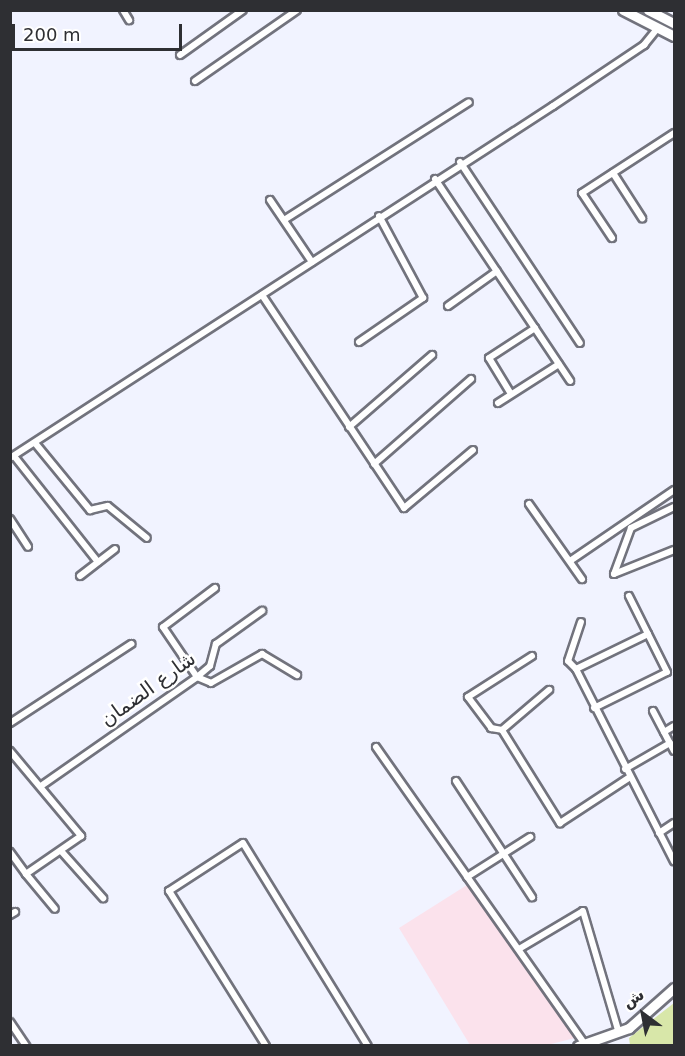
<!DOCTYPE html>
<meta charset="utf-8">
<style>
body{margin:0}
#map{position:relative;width:685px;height:1056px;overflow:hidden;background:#f1f3ff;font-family:"DejaVu Sans","Noto Sans Arabic",sans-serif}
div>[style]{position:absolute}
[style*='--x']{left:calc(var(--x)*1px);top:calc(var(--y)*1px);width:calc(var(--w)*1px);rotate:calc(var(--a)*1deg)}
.commercial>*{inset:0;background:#fbe2ec}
.green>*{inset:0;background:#d8e7a9}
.roads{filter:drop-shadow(2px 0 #72737d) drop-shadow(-2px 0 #72737d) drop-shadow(0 2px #72737d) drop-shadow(0 -2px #72737d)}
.minor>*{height:6px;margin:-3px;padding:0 3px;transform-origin:3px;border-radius:3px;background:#fff}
.secondary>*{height:9px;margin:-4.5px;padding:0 4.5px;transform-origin:4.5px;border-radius:4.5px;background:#fff}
.primary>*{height:9px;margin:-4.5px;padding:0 4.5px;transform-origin:4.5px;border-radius:4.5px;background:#fff}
span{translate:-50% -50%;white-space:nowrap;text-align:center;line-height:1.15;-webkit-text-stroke:5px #fff;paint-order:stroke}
.street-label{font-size:20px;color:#2e2f33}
.frame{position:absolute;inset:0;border:12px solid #2e2f33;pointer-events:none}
.north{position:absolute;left:613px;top:984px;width:60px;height:60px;-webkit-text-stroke:4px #fff;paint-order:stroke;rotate:328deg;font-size:16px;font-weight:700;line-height:24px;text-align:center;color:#2e2f33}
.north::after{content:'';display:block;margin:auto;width:21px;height:27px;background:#2e2f33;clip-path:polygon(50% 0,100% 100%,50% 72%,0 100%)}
.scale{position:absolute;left:12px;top:24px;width:170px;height:27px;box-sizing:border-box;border:3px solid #2e2f33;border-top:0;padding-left:8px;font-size:18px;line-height:21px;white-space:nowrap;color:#2e2f33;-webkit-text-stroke:4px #fff;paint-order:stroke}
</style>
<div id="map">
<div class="commercial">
<i style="clip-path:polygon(467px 885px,575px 1038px,547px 1045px,470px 1045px,399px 928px)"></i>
</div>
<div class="green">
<i style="clip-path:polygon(674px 1003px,674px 1045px,630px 1045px,629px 1038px)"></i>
</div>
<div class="roads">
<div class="minor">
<i style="--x:123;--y:10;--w:12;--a:59"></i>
<i style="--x:180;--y:55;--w:77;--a:-35.5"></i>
<i style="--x:195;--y:81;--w:124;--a:-34.8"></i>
<i style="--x:460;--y:162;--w:217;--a:56.5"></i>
<i style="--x:613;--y:173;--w:54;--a:57.2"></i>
<i style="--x:435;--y:179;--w:243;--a:56.2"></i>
<i style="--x:270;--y:200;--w:75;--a:55.9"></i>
<i style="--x:284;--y:220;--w:219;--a:-32.5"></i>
<i style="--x:612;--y:238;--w:54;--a:-123.7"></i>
<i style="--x:582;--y:193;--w:110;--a:-33.1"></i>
<i style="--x:262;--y:295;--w:256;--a:56.3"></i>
<i style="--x:404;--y:508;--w:90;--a:-40"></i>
<i style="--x:448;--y:306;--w:60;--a:-35.5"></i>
<i style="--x:359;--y:342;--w:78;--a:-34.5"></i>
<i style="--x:423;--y:298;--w:93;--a:-118.2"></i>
<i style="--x:511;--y:394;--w:42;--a:-121.4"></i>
<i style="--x:489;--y:358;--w:55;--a:-33.1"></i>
<i style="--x:498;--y:403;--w:72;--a:-32.6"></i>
<i style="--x:349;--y:427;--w:110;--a:-40.9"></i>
<i style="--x:35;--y:443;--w:87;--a:50.6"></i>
<i style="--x:90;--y:510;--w:18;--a:-13"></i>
<i style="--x:108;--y:506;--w:50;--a:39.4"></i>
<i style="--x:14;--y:456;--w:135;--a:51.6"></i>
<i style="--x:10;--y:458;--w:647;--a:-32.95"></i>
<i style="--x:553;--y:106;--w:110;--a:-33.8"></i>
<i style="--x:644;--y:45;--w:22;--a:-51"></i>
<i style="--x:374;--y:464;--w:129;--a:-41.2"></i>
<i style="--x:529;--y:504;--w:92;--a:54.8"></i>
<i style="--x:674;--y:507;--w:48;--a:154"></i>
<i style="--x:631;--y:528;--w:49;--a:110.3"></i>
<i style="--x:614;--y:574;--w:65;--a:-21.8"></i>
<i style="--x:10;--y:519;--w:33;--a:57"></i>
<i style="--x:570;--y:561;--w:126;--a:-34.3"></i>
<i style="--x:80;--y:576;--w:44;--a:-37.6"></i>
<i style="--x:215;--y:588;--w:65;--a:143.1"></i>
<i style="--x:163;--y:627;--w:60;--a:55.8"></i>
<i style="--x:197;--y:677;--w:15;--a:23"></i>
<i style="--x:211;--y:683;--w:59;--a:-29.6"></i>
<i style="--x:262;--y:654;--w:41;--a:31"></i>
<i style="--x:648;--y:634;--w:80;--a:154.1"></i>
<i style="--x:576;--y:669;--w:216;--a:63"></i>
<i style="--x:532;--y:656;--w:76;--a:147.4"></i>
<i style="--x:468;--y:697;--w:39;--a:53"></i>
<i style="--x:491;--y:728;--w:11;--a:10"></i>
<i style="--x:502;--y:730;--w:62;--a:-40.4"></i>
<i style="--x:576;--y:669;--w:11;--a:-135"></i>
<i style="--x:568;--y:661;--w:41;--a:-71.6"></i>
<i style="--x:594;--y:708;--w:81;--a:-26.3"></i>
<i style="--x:667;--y:672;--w:85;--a:-116.6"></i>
<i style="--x:653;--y:711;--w:45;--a:62.3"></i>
<i style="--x:10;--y:723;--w:145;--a:-33.1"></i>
<i style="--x:502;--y:730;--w:110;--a:58.1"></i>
<i style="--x:560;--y:823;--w:84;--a:-33.3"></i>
<i style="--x:664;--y:732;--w:12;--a:-31"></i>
<i style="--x:376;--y:747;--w:363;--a:54.9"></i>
<i style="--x:10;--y:751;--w:111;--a:50.1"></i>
<i style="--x:81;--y:836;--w:67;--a:145.4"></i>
<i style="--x:26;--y:874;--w:45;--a:50.4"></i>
<i style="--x:625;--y:769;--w:52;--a:-30"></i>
<i style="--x:456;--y:781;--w:139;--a:56.8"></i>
<i style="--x:41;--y:786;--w:190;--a:-34.9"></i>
<i style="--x:197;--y:677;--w:17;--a:-40"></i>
<i style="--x:210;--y:666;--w:23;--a:-75"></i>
<i style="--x:216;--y:644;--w:57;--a:-35.7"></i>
<i style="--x:659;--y:833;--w:18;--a:-34"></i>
<i style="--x:10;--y:852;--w:27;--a:54"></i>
<i style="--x:62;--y:852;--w:62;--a:48.3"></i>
<i style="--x:467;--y:877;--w:75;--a:-32.4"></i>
<i style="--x:10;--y:915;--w:6;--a:-31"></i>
<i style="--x:519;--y:949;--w:74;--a:-30.7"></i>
<i style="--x:583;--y:911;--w:127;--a:73.6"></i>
<i style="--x:10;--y:1022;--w:29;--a:56"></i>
<i style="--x:266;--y:1046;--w:183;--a:-122"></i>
<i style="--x:169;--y:891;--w:88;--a:-33"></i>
<i style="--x:243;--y:843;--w:238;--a:58.4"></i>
</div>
<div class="secondary">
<i style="--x:578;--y:1046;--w:54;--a:-19.4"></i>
<i style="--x:629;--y:1028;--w:60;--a:-41.6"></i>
</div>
<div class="primary">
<i style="--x:623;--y:10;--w:57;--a:27"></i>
<i style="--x:648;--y:10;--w:29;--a:27"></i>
</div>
</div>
<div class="street-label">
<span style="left:148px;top:689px;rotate:-36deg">شارع الضمان</span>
</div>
<div class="frame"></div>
<div class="north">ش</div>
<div class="scale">200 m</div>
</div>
